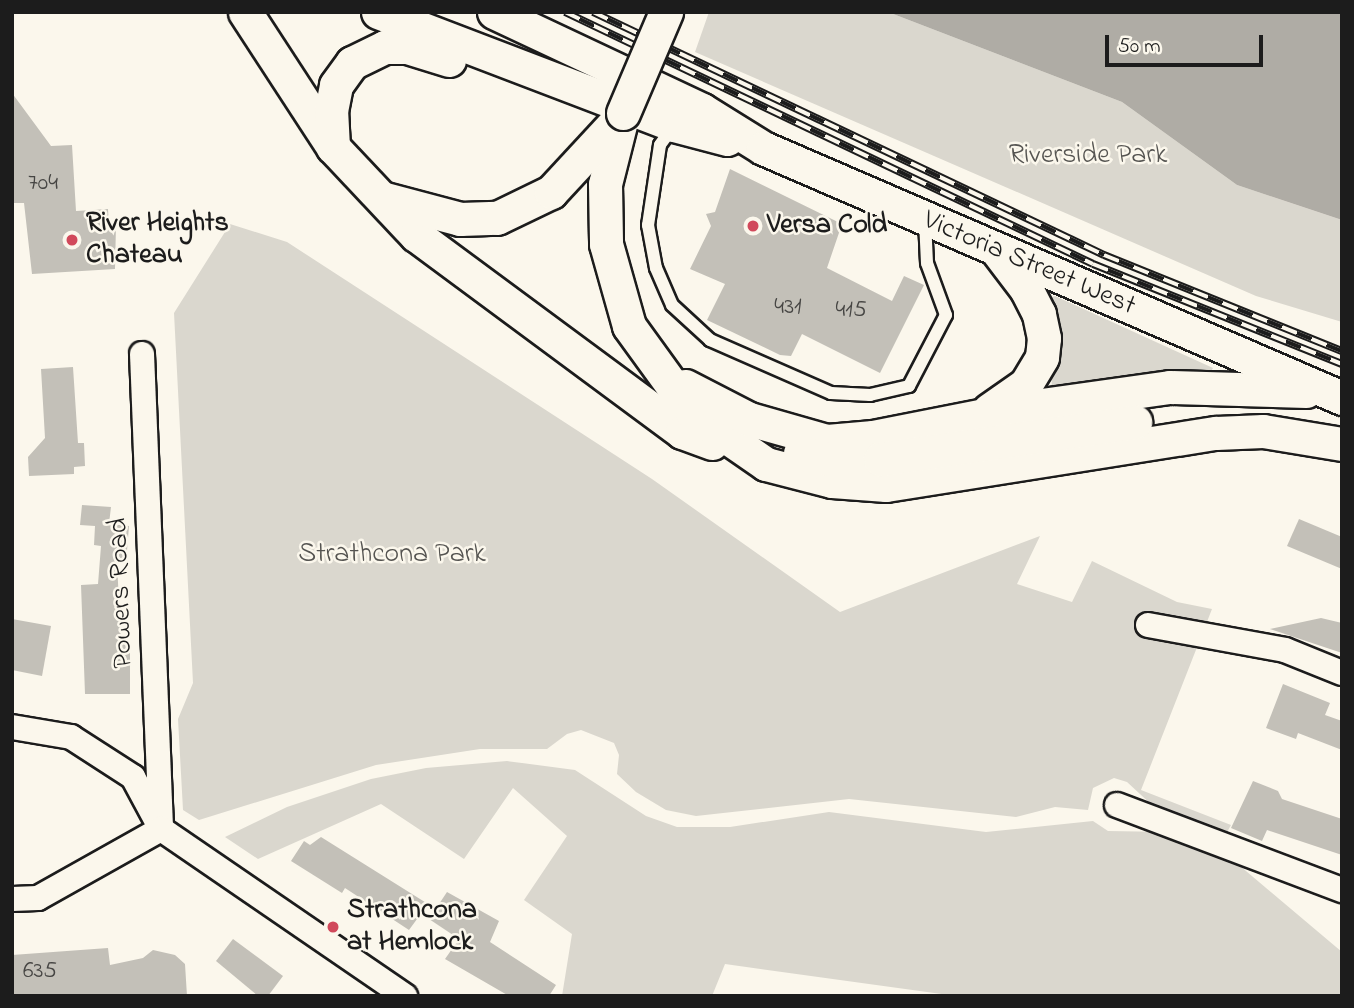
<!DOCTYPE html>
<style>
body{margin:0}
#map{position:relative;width:1354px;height:1008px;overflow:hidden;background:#fbf7ec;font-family:"Indie Flower",sans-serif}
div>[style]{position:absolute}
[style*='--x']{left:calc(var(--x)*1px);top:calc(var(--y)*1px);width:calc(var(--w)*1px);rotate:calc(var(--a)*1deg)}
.green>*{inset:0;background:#dad7ce}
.water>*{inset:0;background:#afaca5}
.building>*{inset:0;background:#c3c0b8}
.roads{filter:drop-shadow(2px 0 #1c1c1c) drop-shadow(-2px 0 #1c1c1c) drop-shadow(0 2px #1c1c1c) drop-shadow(0 -2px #1c1c1c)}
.service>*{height:12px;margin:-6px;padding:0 6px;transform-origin:6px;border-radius:6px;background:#fbf7ec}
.minor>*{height:24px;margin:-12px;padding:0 12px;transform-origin:12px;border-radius:12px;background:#fbf7ec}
.secondary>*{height:33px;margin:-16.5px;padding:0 16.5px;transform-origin:16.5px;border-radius:16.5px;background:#fbf7ec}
.rail>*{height:8px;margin-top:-4px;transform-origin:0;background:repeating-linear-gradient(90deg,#fbf7ec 0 16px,#1c1c1c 0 32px);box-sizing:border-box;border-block:2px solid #1c1c1c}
.bridges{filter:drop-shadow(2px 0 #1c1c1c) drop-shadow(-2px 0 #1c1c1c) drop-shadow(0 2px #1c1c1c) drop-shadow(0 -2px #1c1c1c)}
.secondary-bridge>*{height:33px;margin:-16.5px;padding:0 16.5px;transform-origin:16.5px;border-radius:16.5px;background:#fbf7ec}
.dots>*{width:19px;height:19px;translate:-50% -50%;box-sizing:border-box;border:4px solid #fbf7ec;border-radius:50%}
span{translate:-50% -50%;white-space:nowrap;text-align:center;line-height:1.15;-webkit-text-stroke:5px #fbf7ec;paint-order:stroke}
.number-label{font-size:24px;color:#464543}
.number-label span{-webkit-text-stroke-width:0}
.park-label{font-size:28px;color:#555451}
.poi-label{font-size:28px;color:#1c1c1c;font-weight:700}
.left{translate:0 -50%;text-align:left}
.street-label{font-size:28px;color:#1c1c1c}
.frame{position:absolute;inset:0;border:14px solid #1c1c1c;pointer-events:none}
.scale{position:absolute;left:1105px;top:35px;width:158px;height:32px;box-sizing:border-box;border:4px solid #1c1c1c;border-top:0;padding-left:9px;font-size:21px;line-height:24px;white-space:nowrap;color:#1c1c1c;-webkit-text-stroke:5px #fbf7ec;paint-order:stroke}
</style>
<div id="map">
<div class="green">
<i style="clip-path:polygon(709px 12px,888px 12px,1122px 102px,1237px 185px,1342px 220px,1342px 322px,1256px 296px,695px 52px)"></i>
<i style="clip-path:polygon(230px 224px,287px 242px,652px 479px,840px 612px,1040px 536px,1017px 584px,1072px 602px,1092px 561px,1177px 602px,1212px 609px,1141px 790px,1231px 825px,1226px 834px,1154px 807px,1127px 782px,1114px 778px,1093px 788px,1088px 810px,1055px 807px,1016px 817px,849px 799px,696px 816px,666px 810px,636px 792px,617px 774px,619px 755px,614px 743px,581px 730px,567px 734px,547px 749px,480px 749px,376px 765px,199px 820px,183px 810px,178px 719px,193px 683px,174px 313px)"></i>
<i style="clip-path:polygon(1055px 296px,1213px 368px,1209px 375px,1052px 394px,1049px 298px)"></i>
<i style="clip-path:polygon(507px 761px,575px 770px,646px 816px,677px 827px,730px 827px,829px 812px,986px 832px,1093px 821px,1108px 831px,1168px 832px,1220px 849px,1342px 952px,1342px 996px,956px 996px,725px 964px,712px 996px,562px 996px,572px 934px,524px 900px,567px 836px,513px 788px,464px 859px,381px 804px,258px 859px,225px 837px,287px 807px,371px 779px,426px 768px)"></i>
</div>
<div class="water">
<i style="clip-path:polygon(888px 12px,1342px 12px,1342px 220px,1237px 185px,1122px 102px)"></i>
</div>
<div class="building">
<i style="clip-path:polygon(12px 93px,51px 146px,72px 145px,76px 211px,108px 209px,109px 226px,116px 225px,115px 269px,32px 274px,24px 203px,13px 203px)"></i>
<i style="clip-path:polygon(730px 169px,842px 224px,827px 268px,892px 301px,904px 276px,924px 285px,880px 373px,802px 334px,791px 356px,780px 355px,707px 320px,725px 284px,690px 269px,711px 226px,706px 214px,715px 212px)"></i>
<i style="clip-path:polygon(73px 367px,78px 443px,84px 443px,85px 466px,74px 467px,74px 474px,29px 476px,28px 457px,45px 438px,41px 369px)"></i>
<i style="clip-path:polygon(82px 505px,111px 507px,109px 524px,129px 526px,126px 563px,117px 562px,121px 644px,130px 644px,130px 694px,85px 694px,81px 585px,98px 584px,101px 546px,94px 545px,95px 526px,80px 525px)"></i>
<i style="clip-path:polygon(1299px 519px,1342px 537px,1342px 569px,1287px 546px)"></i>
<i style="clip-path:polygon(1321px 618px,1342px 623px,1342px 653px,1270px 629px)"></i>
<i style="clip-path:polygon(12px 619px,51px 626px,42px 676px,12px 670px)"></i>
<i style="clip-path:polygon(1283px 684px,1330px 703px,1325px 715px,1342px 721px,1342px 750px,1298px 733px,1296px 739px,1266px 728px)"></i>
<i style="clip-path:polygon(1253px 781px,1278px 791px,1282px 799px,1342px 819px,1342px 855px,1267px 830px,1262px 841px,1231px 828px)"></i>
<i style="clip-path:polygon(321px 837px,428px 904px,409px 930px,345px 888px,342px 893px,291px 861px,304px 841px,310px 845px)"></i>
<i style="clip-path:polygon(447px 892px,499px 921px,490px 942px,556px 985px,549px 996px,509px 996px,445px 959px,459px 939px,429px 919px)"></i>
<i style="clip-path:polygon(233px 939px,283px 976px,268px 996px,258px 996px,216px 961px)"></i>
<i style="clip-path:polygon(108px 948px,110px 965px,143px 958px,153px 950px,175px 955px,185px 964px,187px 996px,12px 996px,12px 955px)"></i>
</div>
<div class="roads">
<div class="service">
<i style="--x:673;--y:127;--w:22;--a:126"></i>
<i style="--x:660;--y:145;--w:81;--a:98.5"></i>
<i style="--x:648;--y:225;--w:44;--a:79.5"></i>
<i style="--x:656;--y:268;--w:40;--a:66.6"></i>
<i style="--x:672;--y:305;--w:52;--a:42.6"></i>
<i style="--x:710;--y:340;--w:132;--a:23.7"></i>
<i style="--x:831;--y:393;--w:39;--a:3"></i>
<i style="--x:870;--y:395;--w:40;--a:-13"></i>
<i style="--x:909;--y:386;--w:80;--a:-62.5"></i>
<i style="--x:946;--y:315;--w:55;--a:-110.1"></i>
<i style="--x:927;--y:263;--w:43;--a:-92.7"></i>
</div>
<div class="minor">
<i style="--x:142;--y:354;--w:471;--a:87.7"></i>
<i style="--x:1148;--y:625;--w:139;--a:10.3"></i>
<i style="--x:1285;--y:650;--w:61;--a:22"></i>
<i style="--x:12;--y:727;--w:60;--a:9.6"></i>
<i style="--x:71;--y:737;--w:74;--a:32.8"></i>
<i style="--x:133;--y:777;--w:59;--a:61.7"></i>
<i style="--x:161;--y:829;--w:296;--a:34.4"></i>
<i style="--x:1117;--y:805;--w:241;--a:20.7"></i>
<i style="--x:12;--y:899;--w:26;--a:-2"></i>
<i style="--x:38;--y:898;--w:141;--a:-29.3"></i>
</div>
<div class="secondary">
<i style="--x:245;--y:12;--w:161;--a:56.9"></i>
<i style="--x:333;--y:147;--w:121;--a:46.7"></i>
<i style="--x:416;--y:235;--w:331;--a:36.5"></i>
<i style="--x:682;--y:432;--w:32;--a:20"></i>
<i style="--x:378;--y:12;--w:317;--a:20.9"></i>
<i style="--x:674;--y:125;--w:55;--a:14.8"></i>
<i style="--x:494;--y:12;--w:230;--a:25.2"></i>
<i style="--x:702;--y:110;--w:72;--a:31.9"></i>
<i style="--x:763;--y:148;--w:631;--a:23.35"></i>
<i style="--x:623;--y:113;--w:73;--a:104.2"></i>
<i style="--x:605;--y:184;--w:60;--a:89"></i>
<i style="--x:606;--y:244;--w:85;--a:74.3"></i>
<i style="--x:629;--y:326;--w:107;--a:54.1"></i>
<i style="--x:692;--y:413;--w:90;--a:34.6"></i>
<i style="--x:766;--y:464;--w:68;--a:14.4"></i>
<i style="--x:832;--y:481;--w:54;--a:4.2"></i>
<i style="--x:886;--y:485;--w:334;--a:-9"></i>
<i style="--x:1216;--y:433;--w:47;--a:-2.4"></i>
<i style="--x:1263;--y:431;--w:80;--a:9.3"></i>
<i style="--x:333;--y:147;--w:36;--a:-93"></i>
<i style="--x:331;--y:111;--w:26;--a:-79"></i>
<i style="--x:336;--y:85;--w:27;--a:-54"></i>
<i style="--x:352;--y:63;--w:37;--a:-26"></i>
<i style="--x:385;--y:47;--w:22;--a:0"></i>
<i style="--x:407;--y:47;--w:44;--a:17.2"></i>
<i style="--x:385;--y:199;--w:78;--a:14.9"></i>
<i style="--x:460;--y:219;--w:37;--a:-2"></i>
<i style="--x:497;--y:218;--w:60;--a:-25.7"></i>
<i style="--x:551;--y:192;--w:94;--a:-47.2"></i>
<i style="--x:685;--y:386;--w:72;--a:27.3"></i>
<i style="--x:749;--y:419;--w:81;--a:15.8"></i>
<i style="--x:827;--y:441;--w:46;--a:-5"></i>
<i style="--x:873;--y:437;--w:150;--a:-11.2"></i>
<i style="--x:1020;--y:408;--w:151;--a:-8"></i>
<i style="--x:1170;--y:387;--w:136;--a:1.7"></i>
<i style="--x:989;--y:410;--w:45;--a:-35.1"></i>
<i style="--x:1026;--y:384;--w:31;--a:-59"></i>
<i style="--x:1042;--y:357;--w:19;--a:-84"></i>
<i style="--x:1044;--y:338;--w:25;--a:-102"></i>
<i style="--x:1039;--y:314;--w:27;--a:-117"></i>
<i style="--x:1027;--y:290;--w:48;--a:-127.3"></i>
<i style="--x:800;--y:453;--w:29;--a:12"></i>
<i style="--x:828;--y:459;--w:52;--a:0"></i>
<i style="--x:880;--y:459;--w:258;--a:-8.3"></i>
</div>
</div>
<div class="rail">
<i style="--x:565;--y:12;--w:585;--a:25.51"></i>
<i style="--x:1093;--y:264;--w:268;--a:21.9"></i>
<i style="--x:593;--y:12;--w:566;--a:25.43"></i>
<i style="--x:1104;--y:255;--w:257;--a:22"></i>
</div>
<div class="bridges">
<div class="secondary-bridge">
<i style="--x:623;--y:113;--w:110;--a:-66.9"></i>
</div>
</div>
<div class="dots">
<i style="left:753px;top:226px;background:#d1495b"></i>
<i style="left:72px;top:240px;background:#d1495b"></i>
<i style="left:333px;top:927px;background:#d1495b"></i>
</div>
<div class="number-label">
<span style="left:43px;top:184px">704</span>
<span style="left:788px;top:308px">431</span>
<span style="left:851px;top:311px">415</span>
<span style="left:40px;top:972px">635</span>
</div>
<div class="park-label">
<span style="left:1088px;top:156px">Riverside Park</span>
<span style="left:392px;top:555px">Strathcona Park</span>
</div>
<div class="poi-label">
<span class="left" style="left:86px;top:240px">River Heights<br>Chateau</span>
<span class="left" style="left:767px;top:226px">Versa Cold</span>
<span class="left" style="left:347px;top:927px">Strathcona<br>at Hemlock</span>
</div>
<div class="street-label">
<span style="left:1029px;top:264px;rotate:23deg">Victoria Street West</span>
<span style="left:122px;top:593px;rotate:-92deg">Powers Road</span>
</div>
<div class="frame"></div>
<div class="scale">50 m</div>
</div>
